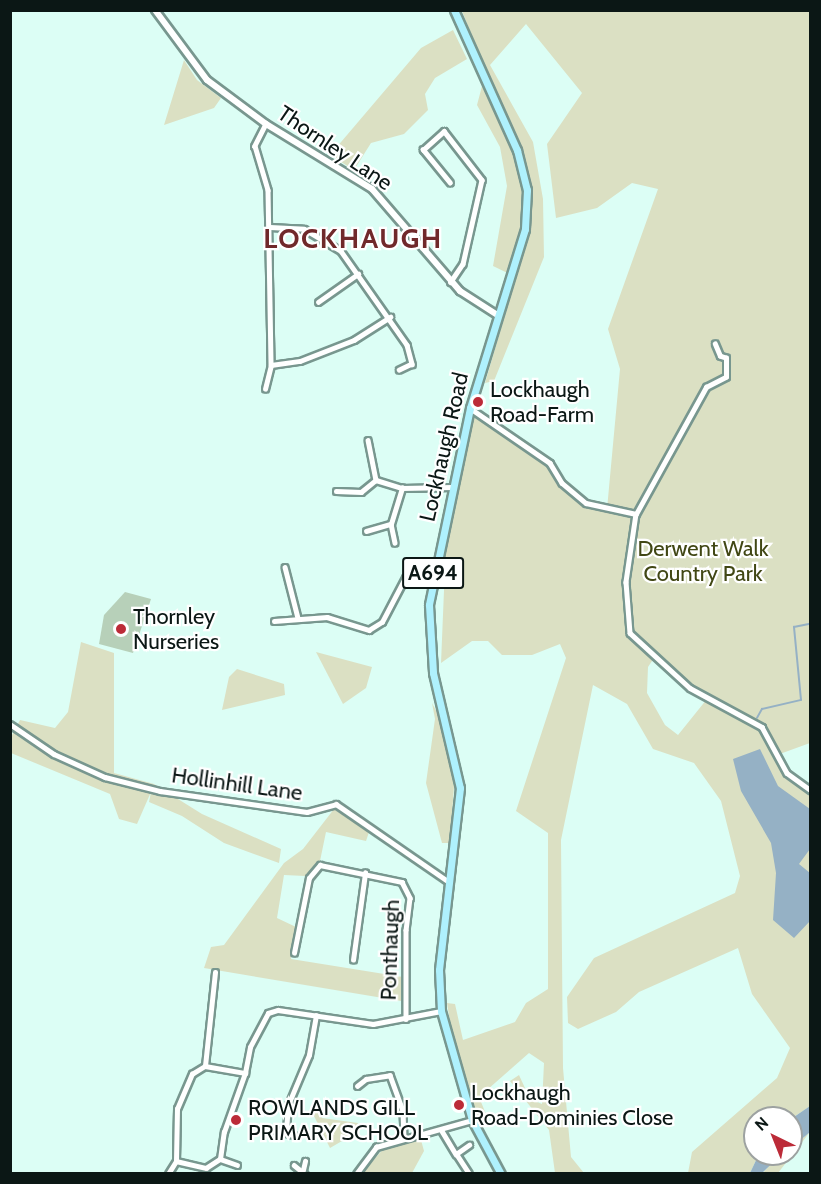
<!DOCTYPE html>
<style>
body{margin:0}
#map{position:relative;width:821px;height:1184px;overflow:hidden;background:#dcfef5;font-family:Cabin,sans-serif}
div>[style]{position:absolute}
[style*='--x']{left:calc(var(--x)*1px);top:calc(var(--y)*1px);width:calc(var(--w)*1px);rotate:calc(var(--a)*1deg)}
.green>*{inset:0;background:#dbe0c3}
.water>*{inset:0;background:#95b1c5}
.stream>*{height:1.5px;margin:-0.75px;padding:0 0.75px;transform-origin:0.75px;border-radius:0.75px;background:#95b1c5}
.building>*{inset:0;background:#b7d0b9}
.roads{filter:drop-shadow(2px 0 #78978f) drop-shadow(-2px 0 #78978f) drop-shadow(0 2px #78978f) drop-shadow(0 -2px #78978f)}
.street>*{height:4.5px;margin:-2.25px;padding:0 2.25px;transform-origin:2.25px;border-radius:2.25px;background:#fff}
.secondary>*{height:6px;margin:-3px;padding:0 3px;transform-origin:3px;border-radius:3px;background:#fff}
.primary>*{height:7px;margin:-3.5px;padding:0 3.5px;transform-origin:3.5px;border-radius:3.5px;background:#aff1fd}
.dots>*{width:16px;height:16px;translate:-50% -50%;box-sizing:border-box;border:3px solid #fff;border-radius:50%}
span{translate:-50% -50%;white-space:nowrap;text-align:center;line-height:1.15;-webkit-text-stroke:4.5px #fff;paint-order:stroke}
.shield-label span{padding:2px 4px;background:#fff;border:2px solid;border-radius:4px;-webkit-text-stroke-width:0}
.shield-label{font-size:21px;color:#0b1715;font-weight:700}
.street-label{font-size:22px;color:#0b1715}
.poi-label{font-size:22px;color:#0b1715}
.left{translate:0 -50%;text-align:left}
.park-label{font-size:22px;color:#414714}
.district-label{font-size:28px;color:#70292b;font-weight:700;letter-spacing:1.5px}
.frame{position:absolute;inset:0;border:12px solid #0b1715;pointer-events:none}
.north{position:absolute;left:743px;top:1106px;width:60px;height:60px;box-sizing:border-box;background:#fff;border:2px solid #9da2a1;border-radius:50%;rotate:317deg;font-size:16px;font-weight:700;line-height:24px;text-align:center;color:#0b1715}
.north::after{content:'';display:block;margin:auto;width:21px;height:27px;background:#bc2b38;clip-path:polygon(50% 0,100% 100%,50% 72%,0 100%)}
</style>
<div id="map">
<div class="green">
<i style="clip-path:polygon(evenodd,462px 11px,810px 11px,810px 743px,777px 755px,787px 773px,810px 790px,810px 1106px,791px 1119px,755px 1118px,755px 1154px,759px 1154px,750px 1173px,688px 1173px,692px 1152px,777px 1078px,790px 1048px,752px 994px,738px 948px,639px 992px,616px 1012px,578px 1029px,568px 1023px,567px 997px,594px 958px,735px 893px,740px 876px,721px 801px,694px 763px,653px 749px,627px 704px,593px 685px,561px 840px,563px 1068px,571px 1157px,584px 1173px,555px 1173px,549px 1130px,510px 1081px,519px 1075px,530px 1099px,542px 1104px,544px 1063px,529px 1053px,479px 1097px,490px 1124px,478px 1124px,454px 1046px,447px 1003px,455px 1004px,463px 1040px,515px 1022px,526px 1003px,548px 989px,548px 833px,516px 811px,566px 658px,560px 644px,532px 655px,502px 655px,488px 641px,472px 641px,441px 663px,445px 566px,440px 569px,474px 411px,550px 463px,562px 483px,586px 503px,607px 509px,620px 369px,608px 329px,658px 189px,632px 183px,597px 208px,556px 218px,547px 144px,582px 93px,526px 24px,490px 65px,533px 142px,543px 199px,544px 257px,494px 381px,485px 383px,516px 277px,493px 266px,507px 186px,500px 147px,477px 105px,486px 71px,462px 11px,654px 658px,707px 699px,678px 735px,665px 725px,647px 693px,648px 667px,654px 658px)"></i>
<i style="clip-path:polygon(453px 30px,467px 59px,435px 78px,425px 94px,428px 110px,404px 134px,371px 143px,354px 170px,330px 155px,421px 48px)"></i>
<i style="clip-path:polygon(184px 60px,197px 80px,221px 98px,214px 108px,164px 125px)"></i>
<i style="clip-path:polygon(81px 642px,114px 653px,114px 773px,154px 784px,202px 814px,281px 849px,279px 863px,224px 843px,182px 816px,149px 802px,151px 792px,137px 824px,119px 819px,110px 794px,11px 753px,11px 737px,20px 720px,55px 728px,68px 712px)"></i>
<i style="clip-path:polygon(316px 652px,372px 667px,366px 688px,343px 704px)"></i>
<i style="clip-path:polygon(237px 669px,284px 684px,285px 695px,222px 710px,229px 677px)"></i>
<i style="clip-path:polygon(432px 703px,442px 722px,454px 786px,450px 843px,442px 843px,426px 783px,435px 719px)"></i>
<i style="clip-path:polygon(334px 809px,369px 832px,366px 841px,326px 832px,320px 861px,305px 876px,284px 875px,277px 918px,296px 927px,291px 959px,403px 977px,401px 1001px,204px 968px,211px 947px,224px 945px,284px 863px,303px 849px)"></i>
<i style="clip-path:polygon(318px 1110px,322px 1118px,358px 1123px,354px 1134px,330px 1148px,312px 1112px)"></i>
<i style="clip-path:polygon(810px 1132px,778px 1173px,762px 1174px,776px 1158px,791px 1154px,791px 1148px)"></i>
<i style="clip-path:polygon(421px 1140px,424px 1151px,412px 1173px,361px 1174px,385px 1147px)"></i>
</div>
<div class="water">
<i style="clip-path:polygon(760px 749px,778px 786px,810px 809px,810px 849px,799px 864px,810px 873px,810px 921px,794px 938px,773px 920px,776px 873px,771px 843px,741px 791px,733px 759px)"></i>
<i style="clip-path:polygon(810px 1106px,810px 1132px,791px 1148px,791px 1119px)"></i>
<i style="clip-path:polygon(759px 1154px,782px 1154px,762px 1173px,750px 1173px)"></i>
</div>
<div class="stream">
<i style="--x:757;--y:718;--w:10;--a:-61"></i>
<i style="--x:762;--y:709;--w:40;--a:-13"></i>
<i style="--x:801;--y:700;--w:73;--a:-95.5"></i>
<i style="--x:794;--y:627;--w:16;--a:-11"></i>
</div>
<div class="building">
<i style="clip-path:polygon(125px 592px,151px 599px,133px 653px,99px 644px,104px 615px)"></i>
</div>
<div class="roads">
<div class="street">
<i style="--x:266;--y:124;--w:25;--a:117"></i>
<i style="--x:255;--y:146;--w:46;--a:73.5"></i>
<i style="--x:268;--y:190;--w:175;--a:89"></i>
<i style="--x:271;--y:365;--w:29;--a:-8"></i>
<i style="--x:300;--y:361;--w:58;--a:-21.3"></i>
<i style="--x:354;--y:340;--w:43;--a:-32.6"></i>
<i style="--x:450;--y:183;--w:43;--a:-129.3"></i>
<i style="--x:423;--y:150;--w:28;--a:-42"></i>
<i style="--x:444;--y:131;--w:62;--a:52.2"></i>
<i style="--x:482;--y:180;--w:86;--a:102.7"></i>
<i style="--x:463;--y:264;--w:22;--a:124"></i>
<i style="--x:270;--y:227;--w:34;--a:3"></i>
<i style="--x:304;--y:229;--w:43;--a:30.7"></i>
<i style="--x:341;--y:251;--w:115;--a:54.9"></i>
<i style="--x:407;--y:345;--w:20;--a:75"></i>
<i style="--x:412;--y:364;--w:14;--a:155"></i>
<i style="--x:318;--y:302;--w:49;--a:-35"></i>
<i style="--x:265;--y:389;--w:25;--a:-76"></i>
<i style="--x:470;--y:408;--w:97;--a:34.5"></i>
<i style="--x:550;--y:463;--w:23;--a:59"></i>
<i style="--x:562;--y:483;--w:31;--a:40"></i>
<i style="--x:586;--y:503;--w:51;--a:12.4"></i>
<i style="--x:636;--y:514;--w:69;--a:98.4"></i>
<i style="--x:626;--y:582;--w:51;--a:85.5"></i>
<i style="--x:630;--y:633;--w:81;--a:42.5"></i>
<i style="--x:690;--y:688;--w:82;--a:28.4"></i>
<i style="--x:762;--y:727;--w:52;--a:61.5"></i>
<i style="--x:787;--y:773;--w:29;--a:36"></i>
<i style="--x:368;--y:440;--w:41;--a:78.7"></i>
<i style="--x:376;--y:480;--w:27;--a:17"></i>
<i style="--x:336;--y:491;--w:25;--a:2"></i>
<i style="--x:361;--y:492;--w:19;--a:-39"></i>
<i style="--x:636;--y:514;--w:145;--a:-61.1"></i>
<i style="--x:706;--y:387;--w:22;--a:-27"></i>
<i style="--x:726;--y:377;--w:19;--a:-90"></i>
<i style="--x:726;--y:358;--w:6;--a:-162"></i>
<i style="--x:720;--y:356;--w:13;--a:-113"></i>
<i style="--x:391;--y:524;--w:19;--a:78"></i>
<i style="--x:366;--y:531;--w:26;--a:-16"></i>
<i style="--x:391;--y:524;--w:38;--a:-73"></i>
<i style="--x:402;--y:488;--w:50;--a:-1.1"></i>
<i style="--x:285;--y:567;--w:53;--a:75.7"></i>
<i style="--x:274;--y:621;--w:53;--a:-4.3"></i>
<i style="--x:327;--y:617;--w:44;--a:17.2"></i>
<i style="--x:369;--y:630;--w:15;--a:-32"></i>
<i style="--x:382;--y:622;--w:50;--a:-62.4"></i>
<i style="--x:405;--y:578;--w:28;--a:-6"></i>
<i style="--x:10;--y:724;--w:53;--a:34.3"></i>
<i style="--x:54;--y:754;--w:56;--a:24.3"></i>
<i style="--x:105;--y:777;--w:57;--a:14.3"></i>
<i style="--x:160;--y:791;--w:148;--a:8.1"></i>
<i style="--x:307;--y:812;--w:30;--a:-15"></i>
<i style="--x:336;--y:804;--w:137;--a:34.6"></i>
<i style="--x:294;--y:953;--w:76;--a:-78.7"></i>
<i style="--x:309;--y:878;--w:17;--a:-50"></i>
<i style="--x:320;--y:865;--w:84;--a:11.7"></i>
<i style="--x:402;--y:882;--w:18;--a:63"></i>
<i style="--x:410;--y:898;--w:32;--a:97"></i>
<i style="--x:406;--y:930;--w:89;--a:90"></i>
<i style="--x:353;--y:960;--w:88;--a:-82.1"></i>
<i style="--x:205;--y:1066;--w:94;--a:-83.9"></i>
<i style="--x:357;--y:1086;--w:11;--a:-38"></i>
<i style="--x:366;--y:1079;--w:24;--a:-9"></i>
<i style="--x:390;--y:1075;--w:37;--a:70"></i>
<i style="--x:403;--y:1110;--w:28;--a:88"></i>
<i style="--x:276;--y:1130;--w:19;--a:16"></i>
<i style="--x:442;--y:1131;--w:27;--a:59"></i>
<i style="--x:286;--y:1132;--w:27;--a:-86"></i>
<i style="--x:288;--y:1105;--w:54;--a:-67.2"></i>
<i style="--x:309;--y:1055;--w:40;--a:-80"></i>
<i style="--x:220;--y:1159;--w:18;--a:19"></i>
<i style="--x:176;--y:1161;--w:52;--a:-88.9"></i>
<i style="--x:177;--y:1109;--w:38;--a:-67"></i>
<i style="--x:192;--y:1074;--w:15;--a:-32"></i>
<i style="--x:205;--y:1066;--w:41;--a:9.9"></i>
<i style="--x:245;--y:1073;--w:26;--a:-79"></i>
<i style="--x:250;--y:1047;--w:38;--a:-62"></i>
<i style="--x:268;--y:1013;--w:10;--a:-17"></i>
<i style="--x:278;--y:1010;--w:96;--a:8.4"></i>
<i style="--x:373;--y:1024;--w:69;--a:-10.8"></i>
<i style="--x:176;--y:1161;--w:31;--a:13"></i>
<i style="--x:206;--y:1168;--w:17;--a:-33"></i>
<i style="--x:220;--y:1159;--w:27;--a:-82"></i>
<i style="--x:224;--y:1132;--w:63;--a:-70.4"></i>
<i style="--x:294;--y:1165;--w:14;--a:39"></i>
<i style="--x:303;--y:1170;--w:9;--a:-77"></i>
<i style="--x:168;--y:1174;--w:15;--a:-58"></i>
<i style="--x:356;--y:1174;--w:34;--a:-53"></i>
<i style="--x:376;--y:1147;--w:100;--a:-15.7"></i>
<i style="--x:469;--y:1174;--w:24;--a:-123"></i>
<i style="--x:456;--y:1154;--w:16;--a:-35"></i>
</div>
<div class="secondary">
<i style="--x:155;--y:10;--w:87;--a:53.4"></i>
<i style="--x:207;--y:80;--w:74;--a:36.7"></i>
<i style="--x:266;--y:124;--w:124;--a:31.5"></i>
<i style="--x:372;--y:189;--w:135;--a:49.2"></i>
<i style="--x:460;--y:291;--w:43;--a:32.6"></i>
</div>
<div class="primary">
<i style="--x:454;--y:10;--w:154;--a:65.8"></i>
<i style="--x:517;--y:150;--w:41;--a:76"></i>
<i style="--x:527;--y:190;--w:39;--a:93"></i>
<i style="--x:525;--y:229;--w:187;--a:107.1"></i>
<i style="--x:470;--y:408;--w:201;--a:101.8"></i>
<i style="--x:429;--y:605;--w:68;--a:86.6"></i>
<i style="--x:433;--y:673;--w:118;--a:76.8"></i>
<i style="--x:460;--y:788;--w:183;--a:96.6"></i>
<i style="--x:439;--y:970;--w:41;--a:87.2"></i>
<i style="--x:441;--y:1011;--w:113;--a:74.1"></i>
<i style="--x:472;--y:1120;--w:61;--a:61.8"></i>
</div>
</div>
<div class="dots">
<i style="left:478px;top:402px;background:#bc2b38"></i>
<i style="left:121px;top:629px;background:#bc2b38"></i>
<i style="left:459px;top:1105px;background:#bc2b38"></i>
<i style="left:236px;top:1120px;background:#bc2b38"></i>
</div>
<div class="shield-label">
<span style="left:433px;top:573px">A694</span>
</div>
<div class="street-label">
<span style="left:335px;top:148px;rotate:34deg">Thornley Lane</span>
<span style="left:444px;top:447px;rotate:-77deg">Lockhaugh Road</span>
<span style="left:237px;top:784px;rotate:8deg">Hollinhill Lane</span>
<span style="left:390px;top:950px;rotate:-88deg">Ponthaugh</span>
</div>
<div class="poi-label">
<span class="left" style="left:490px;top:402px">Lockhaugh<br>Road-Farm</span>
<span class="left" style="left:133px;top:629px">Thornley<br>Nurseries</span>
<span class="left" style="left:471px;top:1105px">Lockhaugh<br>Road-Dominies Close</span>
<span class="left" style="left:248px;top:1120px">ROWLANDS GILL<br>PRIMARY SCHOOL</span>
</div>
<div class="park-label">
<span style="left:703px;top:561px">Derwent Walk<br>Country Park</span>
</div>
<div class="district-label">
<span style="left:353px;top:238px">LOCKHAUGH</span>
</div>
<div class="frame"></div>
<div class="north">N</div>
</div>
